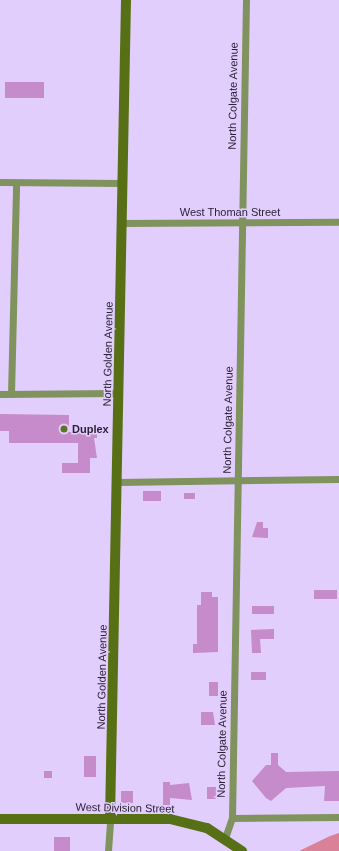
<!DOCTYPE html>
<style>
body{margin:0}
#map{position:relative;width:339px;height:851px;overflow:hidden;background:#e2cefd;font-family:Helvetica,sans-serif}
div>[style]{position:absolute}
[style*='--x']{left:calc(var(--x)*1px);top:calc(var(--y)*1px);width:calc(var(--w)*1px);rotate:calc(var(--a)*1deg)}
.forest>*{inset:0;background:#d88197}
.building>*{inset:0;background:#c68bca;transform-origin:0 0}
.street>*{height:7px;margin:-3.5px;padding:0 3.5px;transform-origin:3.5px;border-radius:3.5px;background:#80925e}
.secondary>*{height:10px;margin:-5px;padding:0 5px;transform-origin:5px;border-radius:5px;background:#577015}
.dots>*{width:11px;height:11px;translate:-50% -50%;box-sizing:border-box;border:2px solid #e2cefd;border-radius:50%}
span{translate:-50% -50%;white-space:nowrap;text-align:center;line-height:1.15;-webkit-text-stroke:3px #e2cefd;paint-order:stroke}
.street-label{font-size:11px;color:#2b2238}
.poi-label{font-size:11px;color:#2b2238;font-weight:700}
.left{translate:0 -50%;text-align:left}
</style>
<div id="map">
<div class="forest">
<i style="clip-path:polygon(339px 833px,339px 851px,299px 851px,330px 836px)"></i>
</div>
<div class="building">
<i style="left:5px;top:82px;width:39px;height:16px"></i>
<i style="clip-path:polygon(0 414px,69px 415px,69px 432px,97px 432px,97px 438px,94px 438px,97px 458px,90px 458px,90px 473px,62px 473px,62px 463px,78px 463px,78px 443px,9px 443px,9px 431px,0 431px)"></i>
<i style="left:143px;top:491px;width:18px;height:10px"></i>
<i style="left:184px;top:493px;width:11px;height:6px"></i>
<i style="clip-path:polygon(257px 522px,263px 522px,263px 528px,268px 528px,268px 538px,252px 537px)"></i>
<i style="left:314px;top:590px;width:23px;height:9px"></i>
<i style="clip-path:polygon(201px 592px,212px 592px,212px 597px,218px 597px,218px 652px,193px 653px,193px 644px,197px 644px,197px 605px,201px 605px)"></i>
<i style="left:252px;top:606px;width:22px;height:8px"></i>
<i style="clip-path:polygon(274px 629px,274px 639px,260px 639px,261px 653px,252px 653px,251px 630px)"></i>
<i style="left:251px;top:672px;width:15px;height:8px"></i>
<i style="left:209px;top:682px;width:9px;height:14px"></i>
<i style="clip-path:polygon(201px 712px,213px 712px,215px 725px,201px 725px)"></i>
<i style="clip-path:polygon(271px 753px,278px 753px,278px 765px,286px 772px,339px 771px,339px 801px,324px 801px,325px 786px,286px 788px,271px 801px,266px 798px,252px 781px,266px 765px,271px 765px)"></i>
<i style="left:84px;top:756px;width:12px;height:21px"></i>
<i style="left:44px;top:771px;width:8px;height:7px"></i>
<i style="clip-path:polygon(163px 782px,170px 782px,170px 785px,189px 783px,192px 800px,170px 798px,170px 805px,163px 805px)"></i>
<i style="left:207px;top:787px;width:9px;height:12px"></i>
<i style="left:121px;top:791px;width:12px;height:12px"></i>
<i style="left:54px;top:837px;width:16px;height:14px"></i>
</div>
<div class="street">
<i style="--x:0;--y:182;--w:122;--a:0.5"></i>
<i style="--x:121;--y:223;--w:218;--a:-0.3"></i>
<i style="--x:0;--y:394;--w:119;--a:-0.5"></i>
<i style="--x:11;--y:394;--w:210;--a:-88.6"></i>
<i style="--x:118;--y:482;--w:221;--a:-0.8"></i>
<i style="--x:232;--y:818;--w:107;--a:-0.5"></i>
<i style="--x:225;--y:838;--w:21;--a:-71"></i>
<i style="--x:232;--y:818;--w:818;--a:-89.02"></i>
<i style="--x:108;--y:851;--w:32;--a:-86"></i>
</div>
<div class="secondary">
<i style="--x:0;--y:819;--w:170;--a:0"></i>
<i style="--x:170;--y:819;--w:38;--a:14"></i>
<i style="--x:207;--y:828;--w:42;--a:33.3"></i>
<i style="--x:110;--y:819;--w:819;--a:-88.88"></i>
</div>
<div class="dots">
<i style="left:64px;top:429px;background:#5d7426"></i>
</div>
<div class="street-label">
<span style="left:233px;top:96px;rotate:-89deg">North Colgate Avenue</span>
<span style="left:230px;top:212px">West Thoman Street</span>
<span style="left:108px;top:354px;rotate:-89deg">North Golden Avenue</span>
<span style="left:228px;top:420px;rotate:-89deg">North Colgate Avenue</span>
<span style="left:102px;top:677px;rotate:-89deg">North Golden Avenue</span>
<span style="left:222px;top:744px;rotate:-89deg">North Colgate Avenue</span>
<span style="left:125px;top:808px;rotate:1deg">West Division Street</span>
</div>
<div class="poi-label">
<span class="left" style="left:72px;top:429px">Duplex</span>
</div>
</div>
